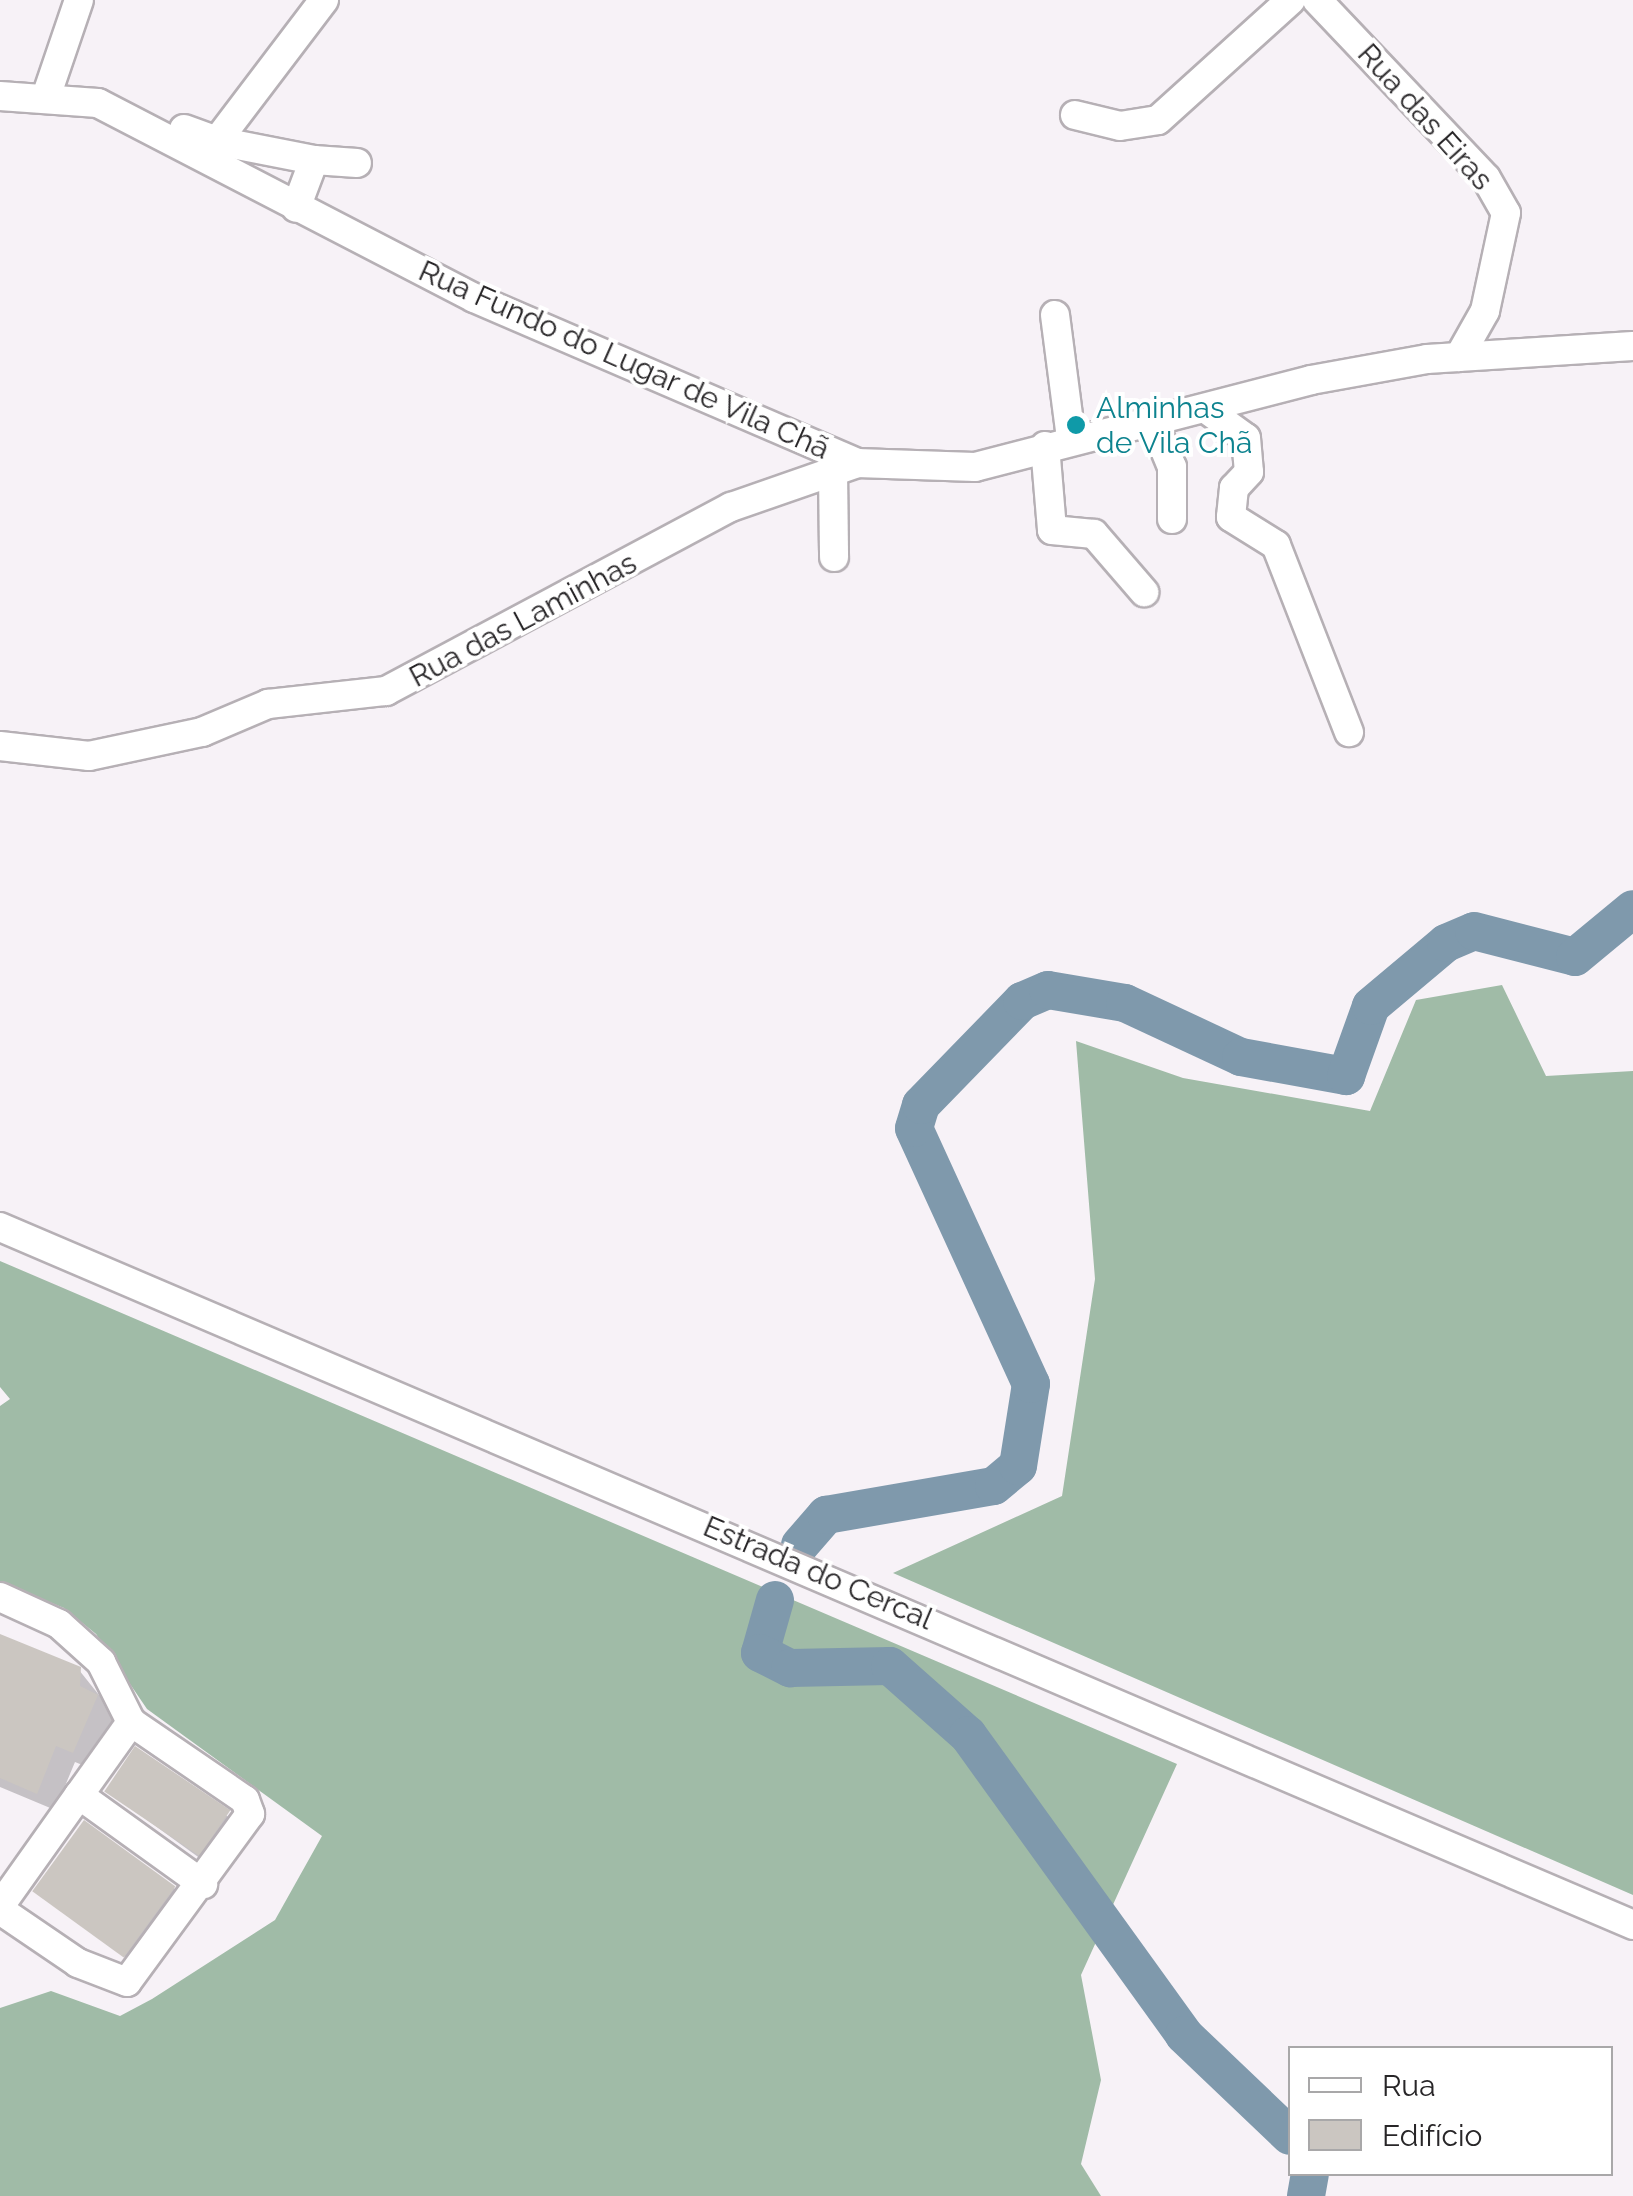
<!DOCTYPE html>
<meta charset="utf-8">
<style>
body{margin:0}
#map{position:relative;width:1633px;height:2196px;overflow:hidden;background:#f7f2f7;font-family:Raleway,sans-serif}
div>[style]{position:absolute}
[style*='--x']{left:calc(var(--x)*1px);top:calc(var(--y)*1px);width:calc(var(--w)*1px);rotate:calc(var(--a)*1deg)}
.forest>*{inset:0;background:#a0bba7}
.shadow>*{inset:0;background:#0003;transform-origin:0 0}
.river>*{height:38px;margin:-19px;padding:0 19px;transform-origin:19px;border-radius:19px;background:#7f99ac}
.building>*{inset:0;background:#cbc6c1;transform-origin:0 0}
.roads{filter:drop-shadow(2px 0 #b6b0b5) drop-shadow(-2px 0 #b6b0b5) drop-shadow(0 2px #b6b0b5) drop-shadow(0 -2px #b6b0b5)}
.minor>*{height:28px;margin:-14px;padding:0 14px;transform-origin:14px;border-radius:14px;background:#fff}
.dots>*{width:28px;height:28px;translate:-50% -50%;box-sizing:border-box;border:5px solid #fff;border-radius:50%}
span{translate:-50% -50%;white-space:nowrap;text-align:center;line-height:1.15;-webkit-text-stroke:8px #fff;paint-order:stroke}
.street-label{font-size:30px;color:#282628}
.culture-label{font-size:30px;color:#0d838f}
.left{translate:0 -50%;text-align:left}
.legend{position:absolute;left:1288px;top:2046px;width:325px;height:130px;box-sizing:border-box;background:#fff;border:2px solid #a9a8a9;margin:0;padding:12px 18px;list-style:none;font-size:30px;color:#282628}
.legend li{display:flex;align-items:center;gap:20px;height:50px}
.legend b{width:50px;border:2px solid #a9a8a9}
</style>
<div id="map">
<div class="forest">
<i style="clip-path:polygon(1502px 985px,1546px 1076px,1633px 1071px,1633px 1895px,893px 1573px,1062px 1496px,1095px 1279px,1076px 1041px,1183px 1078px,1370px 1111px,1416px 1000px)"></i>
<i style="clip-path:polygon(0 1261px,1177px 1764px,1081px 1975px,1101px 2080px,1081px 2164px,1101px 2196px,0 2196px,0 2008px,51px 1991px,120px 2016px,152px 1999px,275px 1920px,322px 1836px,147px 1709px,96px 1634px,64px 1608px,0 1582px,0 1406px,10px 1399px,0 1387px)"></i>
</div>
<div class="shadow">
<i style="clip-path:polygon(0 1636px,79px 1670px,115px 1715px,92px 1769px,75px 1762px,55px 1810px,0 1787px)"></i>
<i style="left:136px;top:1750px;width:137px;height:50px;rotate:36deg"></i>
<i style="clip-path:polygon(174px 1888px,192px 1906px,144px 1971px,37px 1893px)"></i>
</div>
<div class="river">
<i style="--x:800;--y:1545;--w:40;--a:-49"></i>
<i style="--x:826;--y:1515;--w:170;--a:-9.8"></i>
<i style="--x:994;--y:1486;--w:31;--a:-40"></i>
<i style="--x:1018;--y:1466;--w:83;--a:-81"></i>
<i style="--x:1031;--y:1384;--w:281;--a:-114.6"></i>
<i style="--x:914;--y:1128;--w:24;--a:-73"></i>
<i style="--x:921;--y:1105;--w:145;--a:-45.8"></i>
<i style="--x:1022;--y:1001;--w:28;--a:-23"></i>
<i style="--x:1048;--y:990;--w:78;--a:9.6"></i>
<i style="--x:1125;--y:1003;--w:128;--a:25"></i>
<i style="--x:1241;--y:1057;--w:107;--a:10.3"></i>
<i style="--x:1346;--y:1076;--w:74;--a:-70.3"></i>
<i style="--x:1371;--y:1006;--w:98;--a:-40"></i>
<i style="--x:1446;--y:943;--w:30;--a:-23"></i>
<i style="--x:1474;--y:931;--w:104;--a:14.4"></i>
<i style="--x:1575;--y:957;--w:75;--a:-39.6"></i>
<i style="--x:775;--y:1600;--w:55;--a:105.8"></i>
<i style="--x:760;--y:1653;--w:34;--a:27"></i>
<i style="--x:790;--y:1668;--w:100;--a:-1.1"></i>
<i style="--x:890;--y:1666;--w:104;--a:41.5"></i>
<i style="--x:968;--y:1735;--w:370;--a:54.2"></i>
<i style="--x:1184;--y:2035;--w:146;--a:43.6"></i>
<i style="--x:1306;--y:2196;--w:22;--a:-80"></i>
</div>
<div class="building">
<i style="clip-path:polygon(0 1634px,81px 1667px,80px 1686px,98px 1695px,73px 1753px,56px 1746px,37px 1794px,0 1778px)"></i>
<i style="left:135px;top:1746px;width:115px;height:55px;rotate:34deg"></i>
<i style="left:84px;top:1820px;width:113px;height:88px;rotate:36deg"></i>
</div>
<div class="roads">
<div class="minor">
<i style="--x:1317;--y:0;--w:245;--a:46.5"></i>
<i style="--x:1486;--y:178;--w:40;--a:60.3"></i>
<i style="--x:1506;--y:213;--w:100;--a:102.1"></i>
<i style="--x:1485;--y:311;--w:53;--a:119.5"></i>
<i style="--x:47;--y:94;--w:99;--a:-71.2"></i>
<i style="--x:0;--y:96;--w:98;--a:4.1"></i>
<i style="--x:98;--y:103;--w:424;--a:27.4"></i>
<i style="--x:474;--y:298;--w:417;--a:23.3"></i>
<i style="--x:857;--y:463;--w:118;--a:1.9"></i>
<i style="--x:975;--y:467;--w:347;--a:-14.5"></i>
<i style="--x:1311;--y:380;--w:118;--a:-10.3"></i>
<i style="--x:1427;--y:359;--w:206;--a:-3.6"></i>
<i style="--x:1075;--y:115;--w:46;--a:13.7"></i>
<i style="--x:1120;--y:126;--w:38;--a:-9"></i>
<i style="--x:1158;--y:120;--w:179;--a:-42.1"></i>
<i style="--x:184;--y:129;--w:35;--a:20"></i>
<i style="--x:217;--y:141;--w:177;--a:-52.8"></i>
<i style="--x:217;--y:141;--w:99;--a:11.1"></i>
<i style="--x:314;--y:160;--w:51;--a:110.6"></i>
<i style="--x:314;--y:160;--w:43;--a:4"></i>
<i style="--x:1055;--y:315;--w:124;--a:82.6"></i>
<i style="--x:1206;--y:409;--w:49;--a:35.9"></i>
<i style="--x:1246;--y:438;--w:34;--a:85"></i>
<i style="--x:1249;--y:472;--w:22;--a:133"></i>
<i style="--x:1234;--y:488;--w:29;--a:96"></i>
<i style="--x:1231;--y:517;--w:53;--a:31.9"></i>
<i style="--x:1276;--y:545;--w:201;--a:68.7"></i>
<i style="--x:1153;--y:421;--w:50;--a:67.6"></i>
<i style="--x:1172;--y:467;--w:52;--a:90"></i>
<i style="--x:1045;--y:446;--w:84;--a:85.2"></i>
<i style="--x:1052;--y:530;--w:42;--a:5.4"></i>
<i style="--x:1094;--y:534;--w:77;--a:49.2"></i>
<i style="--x:833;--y:471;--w:86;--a:89.3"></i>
<i style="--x:0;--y:746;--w:90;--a:6.4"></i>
<i style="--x:89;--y:756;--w:116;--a:-12"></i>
<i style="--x:202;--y:732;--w:72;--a:-23"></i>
<i style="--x:268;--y:704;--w:119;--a:-6.3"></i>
<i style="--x:386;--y:691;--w:391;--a:-28.1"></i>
<i style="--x:731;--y:507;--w:133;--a:-19.2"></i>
<i style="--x:0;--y:1227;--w:1776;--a:23.14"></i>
<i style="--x:0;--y:1597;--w:65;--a:24.6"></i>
<i style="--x:59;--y:1624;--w:57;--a:42.1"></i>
<i style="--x:101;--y:1662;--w:67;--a:63.4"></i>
<i style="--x:131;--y:1722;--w:138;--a:34.4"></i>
<i style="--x:245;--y:1800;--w:15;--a:70"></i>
<i style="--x:250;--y:1814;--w:208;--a:126.2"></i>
<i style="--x:127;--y:1982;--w:53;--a:-158.8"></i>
<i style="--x:78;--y:1963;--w:94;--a:-145.8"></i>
<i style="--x:79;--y:1795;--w:90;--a:-54.5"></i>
<i style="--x:0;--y:1906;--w:136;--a:-54.6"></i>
<i style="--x:79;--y:1795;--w:153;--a:35.7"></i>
</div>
</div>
<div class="dots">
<i style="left:1076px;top:425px;background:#0f9aa8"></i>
</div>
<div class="street-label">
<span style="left:1425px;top:117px;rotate:48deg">Rua das Eiras</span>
<span style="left:624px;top:360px;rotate:24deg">Rua Fundo do Lugar de Vila Chã</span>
<span style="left:523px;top:620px;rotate:-28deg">Rua das Laminhas</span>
<span style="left:818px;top:1573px;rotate:23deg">Estrada do Cercal</span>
</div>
<div class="culture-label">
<span class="left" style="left:1096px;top:425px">Alminhas<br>de Vila Chã</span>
</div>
<ul class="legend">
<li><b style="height:12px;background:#fff"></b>Rua</li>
<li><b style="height:28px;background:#cbc6c1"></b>Edifício</li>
</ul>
</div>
